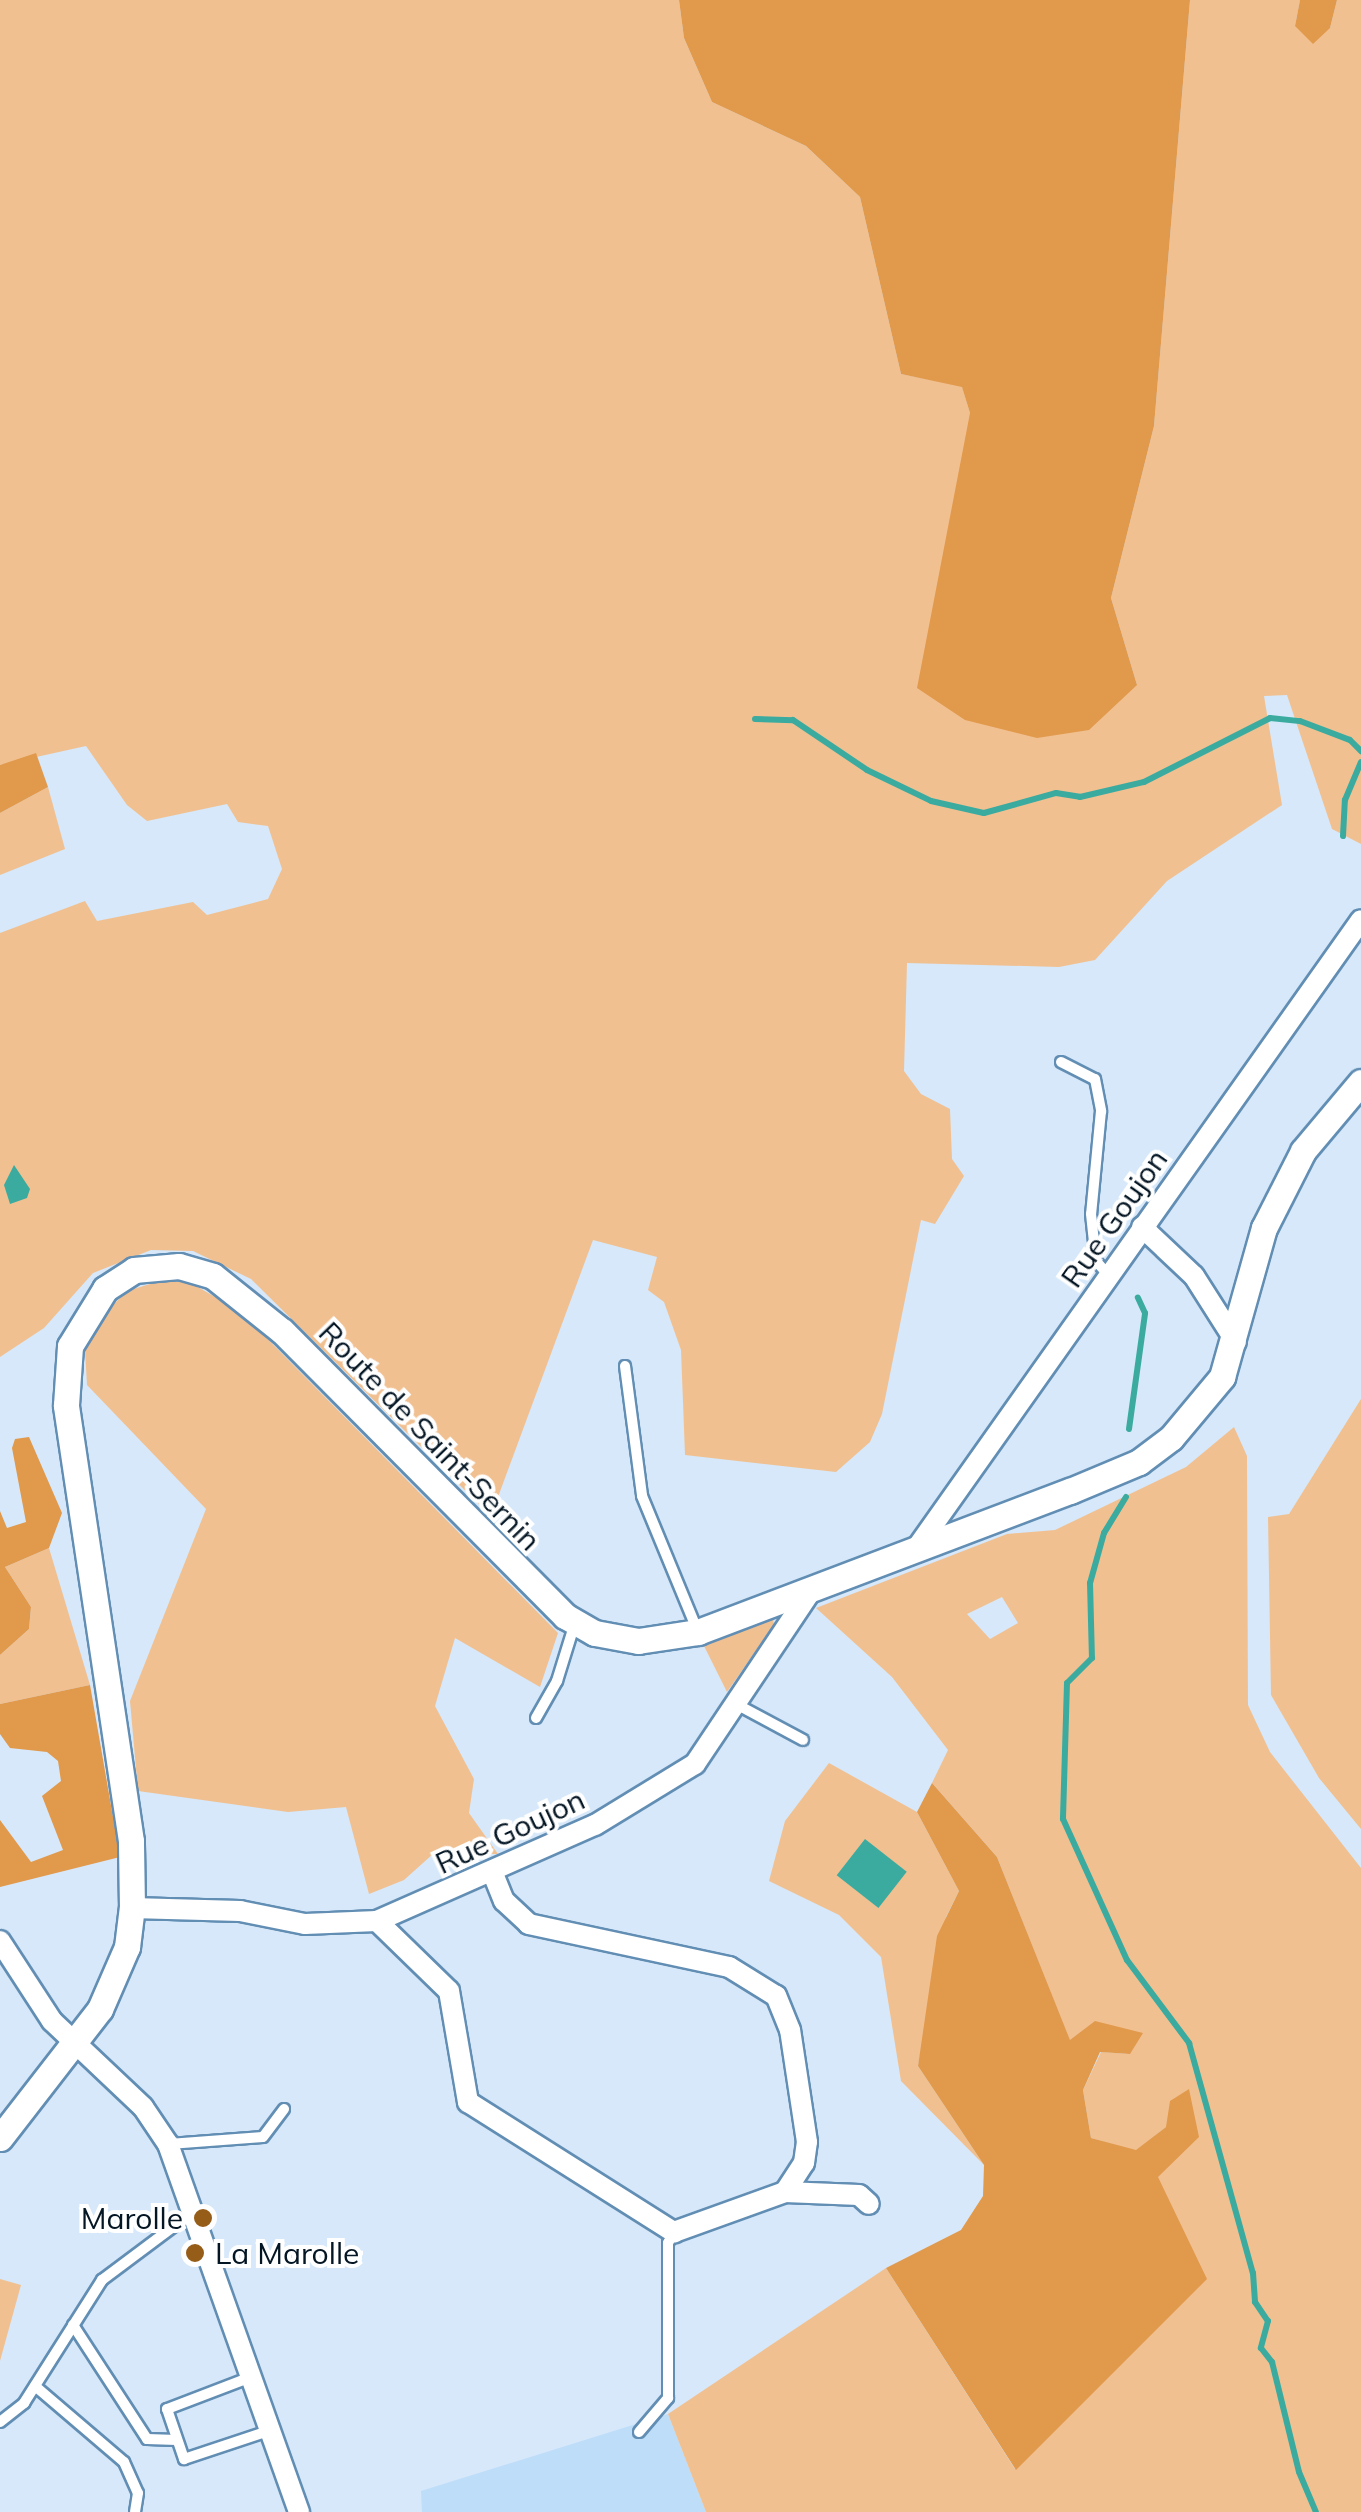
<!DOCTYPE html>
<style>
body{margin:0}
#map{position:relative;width:1361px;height:2512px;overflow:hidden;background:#d6e8f9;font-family:Mulish,sans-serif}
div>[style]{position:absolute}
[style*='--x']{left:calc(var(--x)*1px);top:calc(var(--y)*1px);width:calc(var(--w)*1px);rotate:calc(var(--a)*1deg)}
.built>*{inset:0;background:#beddf9}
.green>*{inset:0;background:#f1c091}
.forest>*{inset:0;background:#e1994c}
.water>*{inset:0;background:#3baba0;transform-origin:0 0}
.stream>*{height:6px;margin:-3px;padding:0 3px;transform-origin:3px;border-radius:3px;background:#3baba0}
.roads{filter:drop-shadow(2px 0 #628eb4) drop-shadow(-2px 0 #628eb4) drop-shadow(0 2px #628eb4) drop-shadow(0 -2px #628eb4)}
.service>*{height:10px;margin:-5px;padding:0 5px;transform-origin:5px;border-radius:5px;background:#fff}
.minor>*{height:20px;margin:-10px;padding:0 10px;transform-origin:10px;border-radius:10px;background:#fff}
.tertiary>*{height:25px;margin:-12.5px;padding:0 12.5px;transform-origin:12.5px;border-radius:12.5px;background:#fff}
.dots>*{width:28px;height:28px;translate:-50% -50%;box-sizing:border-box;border:5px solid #fff;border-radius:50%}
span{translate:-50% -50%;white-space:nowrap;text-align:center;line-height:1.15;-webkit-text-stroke:8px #fff;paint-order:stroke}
.street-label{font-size:30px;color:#041523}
.poi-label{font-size:30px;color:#041523}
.right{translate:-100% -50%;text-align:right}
.left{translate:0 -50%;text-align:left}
</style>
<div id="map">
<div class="built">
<i style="clip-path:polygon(668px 2414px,706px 2512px,422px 2512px,421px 2491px)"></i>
</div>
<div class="green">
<i style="clip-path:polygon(0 0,679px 0,684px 38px,712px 102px,806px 146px,860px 197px,901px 374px,962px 386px,970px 413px,1137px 685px,1111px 598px,1154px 426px,1190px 0,1300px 0,1295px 26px,1330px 28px,1337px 0,1361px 0,1361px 844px,1332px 829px,1287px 695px,1264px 696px,1282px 805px,1167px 881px,1095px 960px,1059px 967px,907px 963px,904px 1071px,921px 1094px,950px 1109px,952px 1159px,964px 1176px,935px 1224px,921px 1220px,882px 1414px,870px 1442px,836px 1472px,685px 1455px,681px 1350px,664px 1302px,648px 1290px,657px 1257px,593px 1240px,491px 1516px,251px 1279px,193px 1251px,151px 1250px,93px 1273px,44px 1328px,0 1357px,0 933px,85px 901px,97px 921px,193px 902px,207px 915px,268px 899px,282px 869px,268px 826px,238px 822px,227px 804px,147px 821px,127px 805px,86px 746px,0 765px)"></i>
<i style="clip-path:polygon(48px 787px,65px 849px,0 875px,0 813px)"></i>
<i style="clip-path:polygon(163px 1280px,191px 1283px,241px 1312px,558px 1633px,540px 1687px,455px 1638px,435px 1706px,474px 1779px,469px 1813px,498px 1854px,433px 1854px,404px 1880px,369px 1894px,346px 1807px,288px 1812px,138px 1791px,130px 1701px,206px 1509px,87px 1385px,85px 1350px,102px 1316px,127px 1291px)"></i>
<i style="clip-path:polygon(1361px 1399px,1361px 1829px,1319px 1778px,1271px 1695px,1268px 1517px,1289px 1514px)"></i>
<i style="clip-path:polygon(evenodd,1234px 1427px,1247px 1456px,1248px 1705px,1270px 1752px,1361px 1868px,1361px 2512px,706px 2512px,668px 2414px,886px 2268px,1015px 2469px,1158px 2177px,1166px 2127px,1136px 2151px,1091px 2138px,1083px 2090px,1101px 2052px,1130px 2054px,1070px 2041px,997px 1857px,932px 1783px,948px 1750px,892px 1677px,816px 1608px,1007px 1534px,1055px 1530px,1186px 1467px,1234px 1427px,1002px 1597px,1018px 1623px,990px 1639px,967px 1614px,1002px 1597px)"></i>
<i style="clip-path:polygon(49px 1548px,90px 1685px,0 1704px,0 1655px,29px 1629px,31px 1607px,5px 1567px)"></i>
<i style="clip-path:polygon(773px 1618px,774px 1625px,727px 1692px,704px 1646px)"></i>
<i style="clip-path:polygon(829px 1763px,917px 1812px,959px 1891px,946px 1917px,918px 2066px,984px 2165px,901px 2081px,881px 1957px,839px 1915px,769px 1881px,785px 1821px)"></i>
<i style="clip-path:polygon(0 2279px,21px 2285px,0 2361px)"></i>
</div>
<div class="forest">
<i style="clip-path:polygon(679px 0,1190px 0,1154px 426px,1111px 598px,1137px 685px,1089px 730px,1037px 738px,965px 720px,917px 688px,970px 413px,962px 387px,901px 374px,860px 197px,806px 146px,712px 102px,684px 38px)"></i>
<i style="clip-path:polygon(1300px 0,1337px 0,1330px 28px,1313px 44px,1295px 26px)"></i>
<i style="clip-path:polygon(36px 753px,48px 787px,0 813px,0 765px)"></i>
<i style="clip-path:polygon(29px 1437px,62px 1513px,49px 1548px,5px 1567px,31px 1607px,29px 1629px,0 1655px,0 1511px,7px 1528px,26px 1522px,12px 1448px,15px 1439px)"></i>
<i style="clip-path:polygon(90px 1685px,120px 1857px,0 1887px,0 1820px,31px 1862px,63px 1850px,42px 1796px,61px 1781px,58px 1761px,47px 1752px,10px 1748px,0 1734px,0 1704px)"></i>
<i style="clip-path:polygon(932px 1783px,997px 1857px,1070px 2040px,1095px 2021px,1143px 2033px,1130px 2054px,1100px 2052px,1083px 2090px,1091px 2138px,1136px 2150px,1166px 2127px,1170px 2101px,1189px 2089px,1199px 2137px,1158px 2177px,1207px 2279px,1016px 2470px,886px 2268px,961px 2230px,983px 2196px,984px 2165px,918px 2066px,937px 1936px,959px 1891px,917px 1812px)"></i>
</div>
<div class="water">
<i style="clip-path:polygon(14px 1165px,30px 1189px,27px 1198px,10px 1204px,4px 1185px)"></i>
<i style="left:865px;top:1839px;width:53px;height:46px;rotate:38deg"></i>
</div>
<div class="stream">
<i style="--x:755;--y:719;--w:38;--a:2"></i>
<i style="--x:793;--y:720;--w:89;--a:34"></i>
<i style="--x:867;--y:770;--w:71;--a:25.8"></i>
<i style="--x:931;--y:801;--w:54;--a:12.8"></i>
<i style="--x:984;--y:813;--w:75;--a:-15.5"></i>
<i style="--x:1056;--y:793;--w:24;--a:9"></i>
<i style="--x:1080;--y:797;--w:66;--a:-13.2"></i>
<i style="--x:1144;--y:782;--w:141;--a:-26.9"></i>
<i style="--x:1270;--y:718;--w:30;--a:6"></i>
<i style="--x:1300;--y:721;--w:53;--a:20.8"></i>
<i style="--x:1350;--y:740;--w:16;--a:45"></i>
<i style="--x:1343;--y:836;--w:36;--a:-87"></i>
<i style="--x:1345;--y:800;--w:41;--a:-67.2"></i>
<i style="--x:1129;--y:1429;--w:117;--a:-82.1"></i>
<i style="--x:1145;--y:1313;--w:17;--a:-115"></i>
<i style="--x:1126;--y:1497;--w:42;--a:121.4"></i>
<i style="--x:1104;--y:1533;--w:52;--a:105.6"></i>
<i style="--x:1090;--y:1583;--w:75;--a:88.5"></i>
<i style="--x:1092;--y:1658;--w:35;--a:135"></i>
<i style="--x:1067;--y:1683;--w:136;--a:91.7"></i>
<i style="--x:1063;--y:1819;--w:155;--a:65.6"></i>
<i style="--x:1127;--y:1960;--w:104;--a:53.2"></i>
<i style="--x:1189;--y:2043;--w:239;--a:74.5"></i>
<i style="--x:1253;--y:2273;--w:29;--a:86"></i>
<i style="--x:1255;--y:2302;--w:23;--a:56"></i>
<i style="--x:1268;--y:2321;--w:28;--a:105"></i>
<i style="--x:1261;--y:2348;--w:18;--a:52"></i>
<i style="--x:1272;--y:2362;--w:113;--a:76.2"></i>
<i style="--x:1299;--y:2472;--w:43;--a:67"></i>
</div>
<div class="roads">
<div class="service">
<i style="--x:1061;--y:1062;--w:38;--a:27"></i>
<i style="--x:1095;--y:1079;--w:33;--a:79"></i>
<i style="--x:1101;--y:1111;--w:103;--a:95.5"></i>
<i style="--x:1091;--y:1214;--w:47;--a:83.9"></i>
<i style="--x:1096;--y:1261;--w:20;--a:49"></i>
<i style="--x:625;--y:1366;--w:131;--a:82.5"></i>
<i style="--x:642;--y:1496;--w:147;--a:67.6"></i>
<i style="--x:736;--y:1704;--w:76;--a:28.2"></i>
<i style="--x:536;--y:1718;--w:43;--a:-60.4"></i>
<i style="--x:557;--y:1681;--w:61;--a:-72.8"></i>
<i style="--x:169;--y:2144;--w:94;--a:-4.3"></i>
<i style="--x:263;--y:2137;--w:35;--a:-53"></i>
<i style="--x:73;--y:2325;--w:136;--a:57"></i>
<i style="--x:147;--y:2439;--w:30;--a:2"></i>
<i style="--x:251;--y:2377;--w:90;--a:159.1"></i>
<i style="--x:167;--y:2409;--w:53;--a:71.2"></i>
<i style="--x:184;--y:2459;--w:92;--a:-18.4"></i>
<i style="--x:35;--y:2386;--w:117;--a:40.5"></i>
<i style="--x:124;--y:2462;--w:34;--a:66"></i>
<i style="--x:138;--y:2493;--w:19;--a:99"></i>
<i style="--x:0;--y:2422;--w:31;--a:-38"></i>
<i style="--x:24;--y:2403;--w:146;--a:-57.6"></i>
<i style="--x:102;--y:2280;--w:114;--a:-36.8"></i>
<i style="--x:639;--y:2432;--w:45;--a:-49.5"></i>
<i style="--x:668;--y:2398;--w:155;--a:-90"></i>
<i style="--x:668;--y:2243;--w:13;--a:-61"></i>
</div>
<div class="minor">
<i style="--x:1142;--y:1227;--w:71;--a:43.3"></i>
<i style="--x:1194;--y:1276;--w:78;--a:57.5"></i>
<i style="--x:916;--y:1549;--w:770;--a:-54.72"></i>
<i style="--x:132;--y:1908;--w:108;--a:1.6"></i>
<i style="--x:240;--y:1911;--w:66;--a:11.3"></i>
<i style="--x:305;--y:1924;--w:72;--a:-2.4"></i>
<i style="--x:377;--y:1921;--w:238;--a:-23.8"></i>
<i style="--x:595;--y:1825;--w:117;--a:-31.4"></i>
<i style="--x:695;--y:1764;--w:207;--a:-56.2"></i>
<i style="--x:377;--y:1921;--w:100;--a:44.2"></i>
<i style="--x:449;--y:1991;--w:113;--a:80.3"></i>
<i style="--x:468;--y:2102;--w:244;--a:32.3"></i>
<i style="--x:674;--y:2232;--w:118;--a:-19.8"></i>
<i style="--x:785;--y:2192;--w:35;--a:-57"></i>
<i style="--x:804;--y:2163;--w:21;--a:-82"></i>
<i style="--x:807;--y:2142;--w:113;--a:-98.6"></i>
<i style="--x:790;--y:2030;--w:37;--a:-112"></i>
<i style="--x:776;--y:1996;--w:55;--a:-148.3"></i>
<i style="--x:729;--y:1967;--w:205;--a:-167.9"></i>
<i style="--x:529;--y:1924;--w:34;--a:-137"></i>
<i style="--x:504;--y:1901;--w:31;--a:-112"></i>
<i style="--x:0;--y:1941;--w:95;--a:57"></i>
<i style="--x:52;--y:2021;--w:125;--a:43.4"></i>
<i style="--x:143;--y:2107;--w:45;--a:56"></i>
<i style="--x:168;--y:2144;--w:391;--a:70.4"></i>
<i style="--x:785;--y:2192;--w:74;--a:2.3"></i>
<i style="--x:859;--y:2195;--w:13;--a:42"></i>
</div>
<div class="tertiary">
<i style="--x:0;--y:2138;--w:163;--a:-52.2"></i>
<i style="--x:100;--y:2009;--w:68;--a:-66.5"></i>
<i style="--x:127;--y:1947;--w:39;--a:-83"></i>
<i style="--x:132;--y:1908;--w:67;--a:-90.9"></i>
<i style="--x:131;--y:1841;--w:441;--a:-98.5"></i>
<i style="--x:66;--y:1405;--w:59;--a:-86.1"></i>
<i style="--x:70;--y:1346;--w:67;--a:-58.4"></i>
<i style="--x:105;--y:1289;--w:35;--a:-33"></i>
<i style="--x:134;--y:1270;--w:45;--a:-5.1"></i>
<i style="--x:179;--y:1266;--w:35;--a:16"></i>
<i style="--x:213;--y:1276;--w:88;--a:38.6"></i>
<i style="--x:282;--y:1331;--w:402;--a:45.2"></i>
<i style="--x:565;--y:1616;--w:34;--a:30"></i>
<i style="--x:595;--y:1633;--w:44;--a:10.5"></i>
<i style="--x:638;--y:1641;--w:61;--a:-8.5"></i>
<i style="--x:698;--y:1632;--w:398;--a:-20.8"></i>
<i style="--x:1070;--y:1491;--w:75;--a:-22.8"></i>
<i style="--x:1139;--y:1462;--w:40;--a:-37"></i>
<i style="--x:1171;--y:1438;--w:80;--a:-50.1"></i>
<i style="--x:1222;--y:1377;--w:155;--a:-74.3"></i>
<i style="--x:1264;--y:1228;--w:86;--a:-63.1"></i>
<i style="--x:1303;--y:1151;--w:90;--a:-50"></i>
</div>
</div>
<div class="dots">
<i style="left:203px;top:2218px;background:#965d19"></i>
<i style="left:195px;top:2253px;background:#965d19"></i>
</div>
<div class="street-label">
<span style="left:1114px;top:1218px;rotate:-55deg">Rue Goujon</span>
<span style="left:430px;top:1436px;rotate:46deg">Route de Saint-Sernin</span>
<span style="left:510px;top:1831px;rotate:-25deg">Rue Goujon</span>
</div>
<div class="poi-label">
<span class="right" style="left:183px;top:2218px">Marolle</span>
<span class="left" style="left:215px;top:2253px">La Marolle</span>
</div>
</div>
